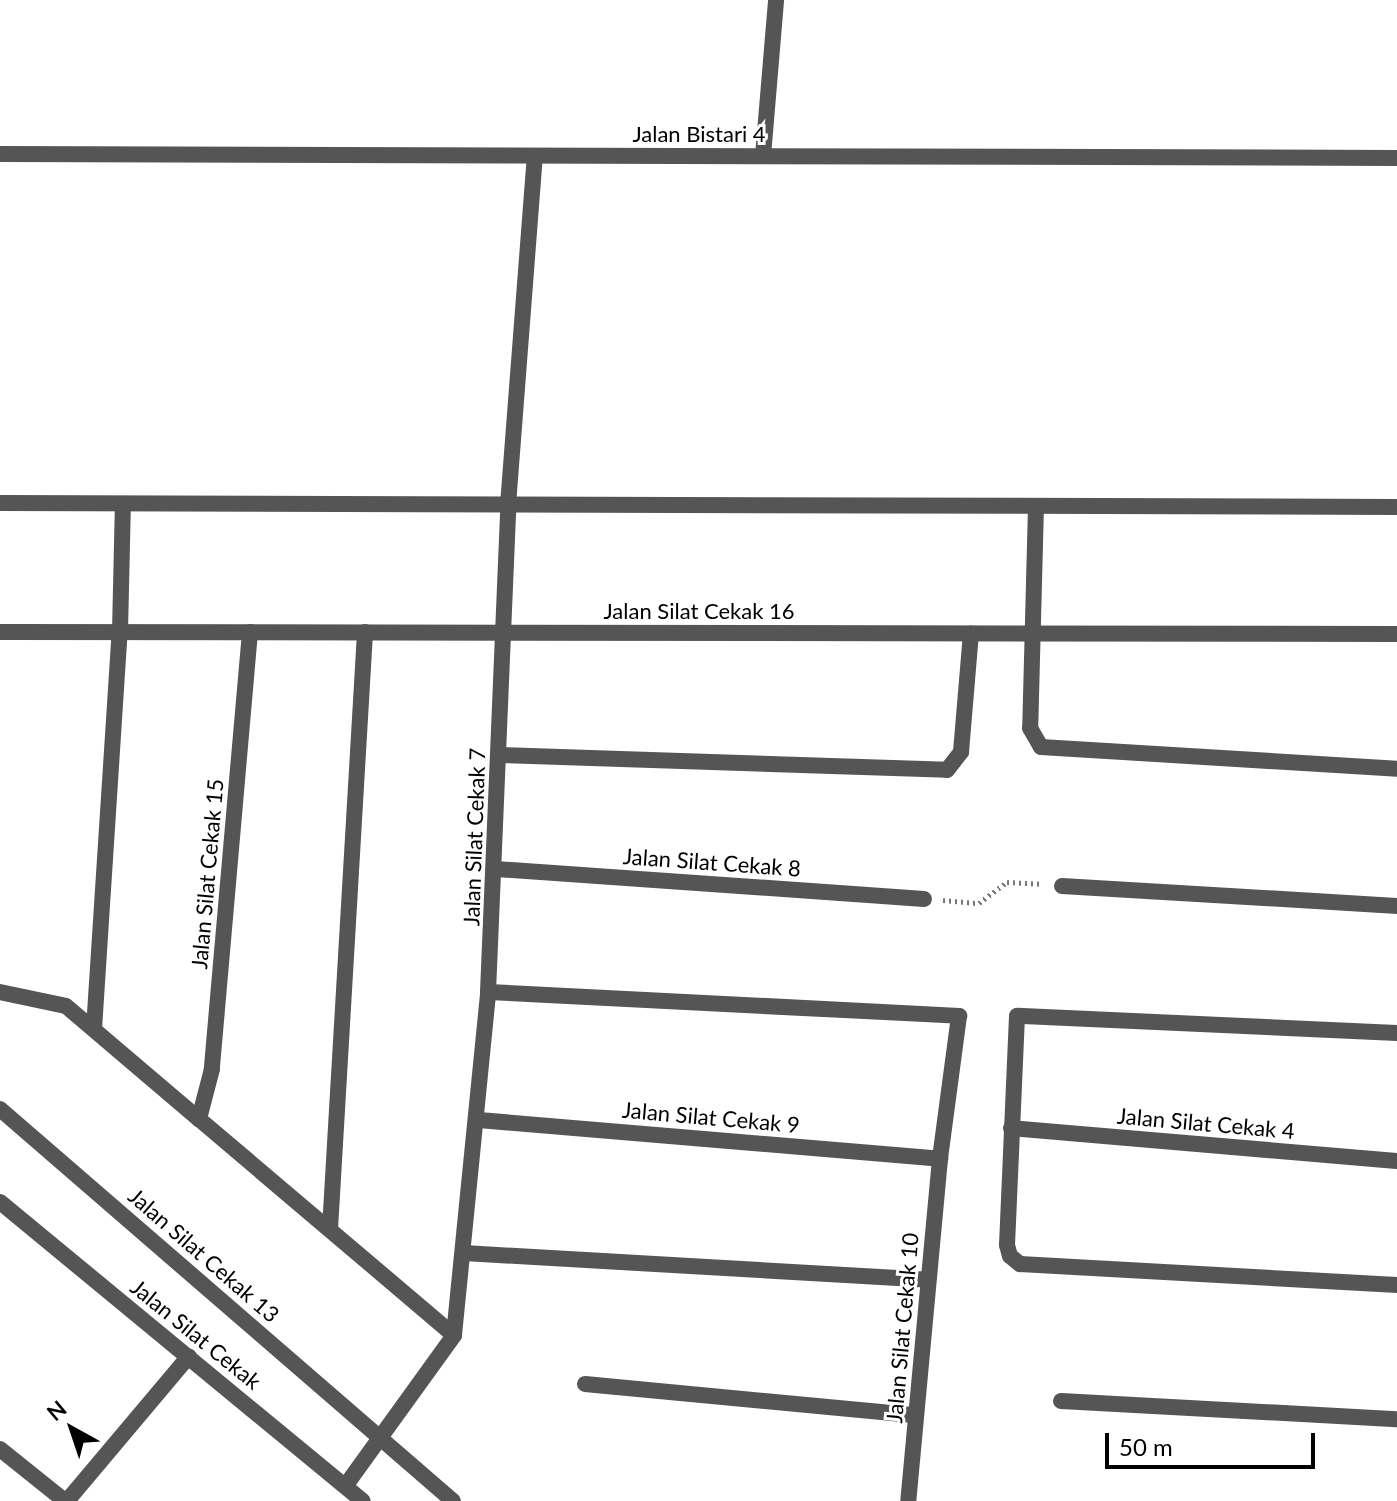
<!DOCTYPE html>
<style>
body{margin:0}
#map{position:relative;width:1397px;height:1501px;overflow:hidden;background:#fff;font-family:Lato,sans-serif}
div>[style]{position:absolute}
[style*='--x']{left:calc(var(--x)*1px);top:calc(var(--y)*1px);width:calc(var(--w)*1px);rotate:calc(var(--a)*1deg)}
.path>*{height:5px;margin-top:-2.5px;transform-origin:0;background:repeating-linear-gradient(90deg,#777 0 2px,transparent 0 6px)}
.lane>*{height:16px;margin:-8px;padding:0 8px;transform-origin:8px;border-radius:8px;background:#555}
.street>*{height:16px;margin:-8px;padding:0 8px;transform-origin:8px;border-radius:8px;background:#555}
span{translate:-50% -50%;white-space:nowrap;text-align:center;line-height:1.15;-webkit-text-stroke:6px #fff;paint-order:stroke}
.street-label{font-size:22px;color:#000}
.north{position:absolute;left:32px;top:1389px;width:80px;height:80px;-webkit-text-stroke:6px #fff;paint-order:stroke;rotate:320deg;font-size:22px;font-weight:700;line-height:32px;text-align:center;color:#000}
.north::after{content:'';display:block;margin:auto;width:28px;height:36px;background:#000;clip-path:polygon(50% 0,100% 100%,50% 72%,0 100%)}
.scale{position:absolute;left:1105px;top:1433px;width:210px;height:36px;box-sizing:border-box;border:4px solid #000;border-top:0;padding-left:10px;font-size:24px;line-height:28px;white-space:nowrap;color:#000;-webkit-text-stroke:6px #fff;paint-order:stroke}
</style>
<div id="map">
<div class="path">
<i style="--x:943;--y:900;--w:36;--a:5"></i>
<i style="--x:979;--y:903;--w:35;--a:-37"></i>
<i style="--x:1007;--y:882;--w:34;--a:3"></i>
</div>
<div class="lane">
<i style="--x:0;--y:503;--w:1397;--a:0.16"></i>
<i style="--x:1036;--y:506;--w:222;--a:91.5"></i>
<i style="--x:1030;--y:728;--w:22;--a:60"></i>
<i style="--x:1041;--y:747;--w:357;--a:3.5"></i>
<i style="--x:499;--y:755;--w:448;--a:1.9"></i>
<i style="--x:947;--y:770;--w:23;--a:-52"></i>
<i style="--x:961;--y:752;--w:119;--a:-85.2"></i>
<i style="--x:0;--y:992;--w:67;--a:12"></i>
<i style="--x:66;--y:1006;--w:175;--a:40.4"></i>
<i style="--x:488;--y:992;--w:472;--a:2.9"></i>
<i style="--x:959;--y:1016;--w:144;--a:97.6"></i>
<i style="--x:94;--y:1029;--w:398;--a:-86.3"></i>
<i style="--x:120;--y:632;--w:128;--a:-88.7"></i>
<i style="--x:1397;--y:1033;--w:380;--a:-177.4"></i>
<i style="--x:1017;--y:1016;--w:229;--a:92.5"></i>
<i style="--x:1007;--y:1245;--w:11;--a:75"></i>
<i style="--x:1010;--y:1256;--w:13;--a:39"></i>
<i style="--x:1020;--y:1264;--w:378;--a:3.2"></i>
<i style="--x:330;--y:1229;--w:598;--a:-86.64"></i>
<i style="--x:464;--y:1253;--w:465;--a:3.3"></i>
<i style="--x:67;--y:1501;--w:189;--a:-49.9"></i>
</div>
<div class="street">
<i style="--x:0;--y:154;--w:1397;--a:0.16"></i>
<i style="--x:763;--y:156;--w:157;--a:-85.2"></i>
<i style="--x:0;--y:632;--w:1397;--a:0.08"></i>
<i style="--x:250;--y:632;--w:439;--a:95"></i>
<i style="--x:212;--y:1069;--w:52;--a:104.6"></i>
<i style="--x:199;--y:1119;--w:334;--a:40.3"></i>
<i style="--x:496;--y:869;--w:429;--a:4"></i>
<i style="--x:1062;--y:886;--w:336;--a:3.4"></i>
<i style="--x:0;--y:1109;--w:599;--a:40.87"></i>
<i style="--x:479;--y:1120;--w:463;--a:4.8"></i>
<i style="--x:940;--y:1159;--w:343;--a:95.3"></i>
<i style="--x:1011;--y:1128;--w:387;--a:4.9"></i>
<i style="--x:0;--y:1202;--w:470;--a:39.5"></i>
<i style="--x:585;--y:1384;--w:332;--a:5.4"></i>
<i style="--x:1061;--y:1401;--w:336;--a:3.1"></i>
<i style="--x:0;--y:1449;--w:83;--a:38.7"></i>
<i style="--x:346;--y:1485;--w:185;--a:-54.2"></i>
<i style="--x:454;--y:1335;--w:345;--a:-84.3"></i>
<i style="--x:488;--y:992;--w:487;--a:-87.6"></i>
<i style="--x:508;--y:505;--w:350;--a:-85.6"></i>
</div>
<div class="street-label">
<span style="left:699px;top:134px">Jalan Bistari 4</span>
<span style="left:699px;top:611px">Jalan Silat Cekak 16</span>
<span style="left:474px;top:837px;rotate:-88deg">Jalan Silat Cekak 7</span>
<span style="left:712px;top:862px;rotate:4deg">Jalan Silat Cekak 8</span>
<span style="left:207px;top:874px;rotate:-85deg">Jalan Silat Cekak 15</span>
<span style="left:711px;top:1117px;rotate:5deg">Jalan Silat Cekak 9</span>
<span style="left:1206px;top:1123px;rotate:5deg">Jalan Silat Cekak 4</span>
<span style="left:204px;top:1255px;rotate:41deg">Jalan Silat Cekak 13</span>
<span style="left:902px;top:1328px;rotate:-85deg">Jalan Silat Cekak 10</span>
<span style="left:196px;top:1334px;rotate:39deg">Jalan Silat Cekak</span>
</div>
<div class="north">N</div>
<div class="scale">50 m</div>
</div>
